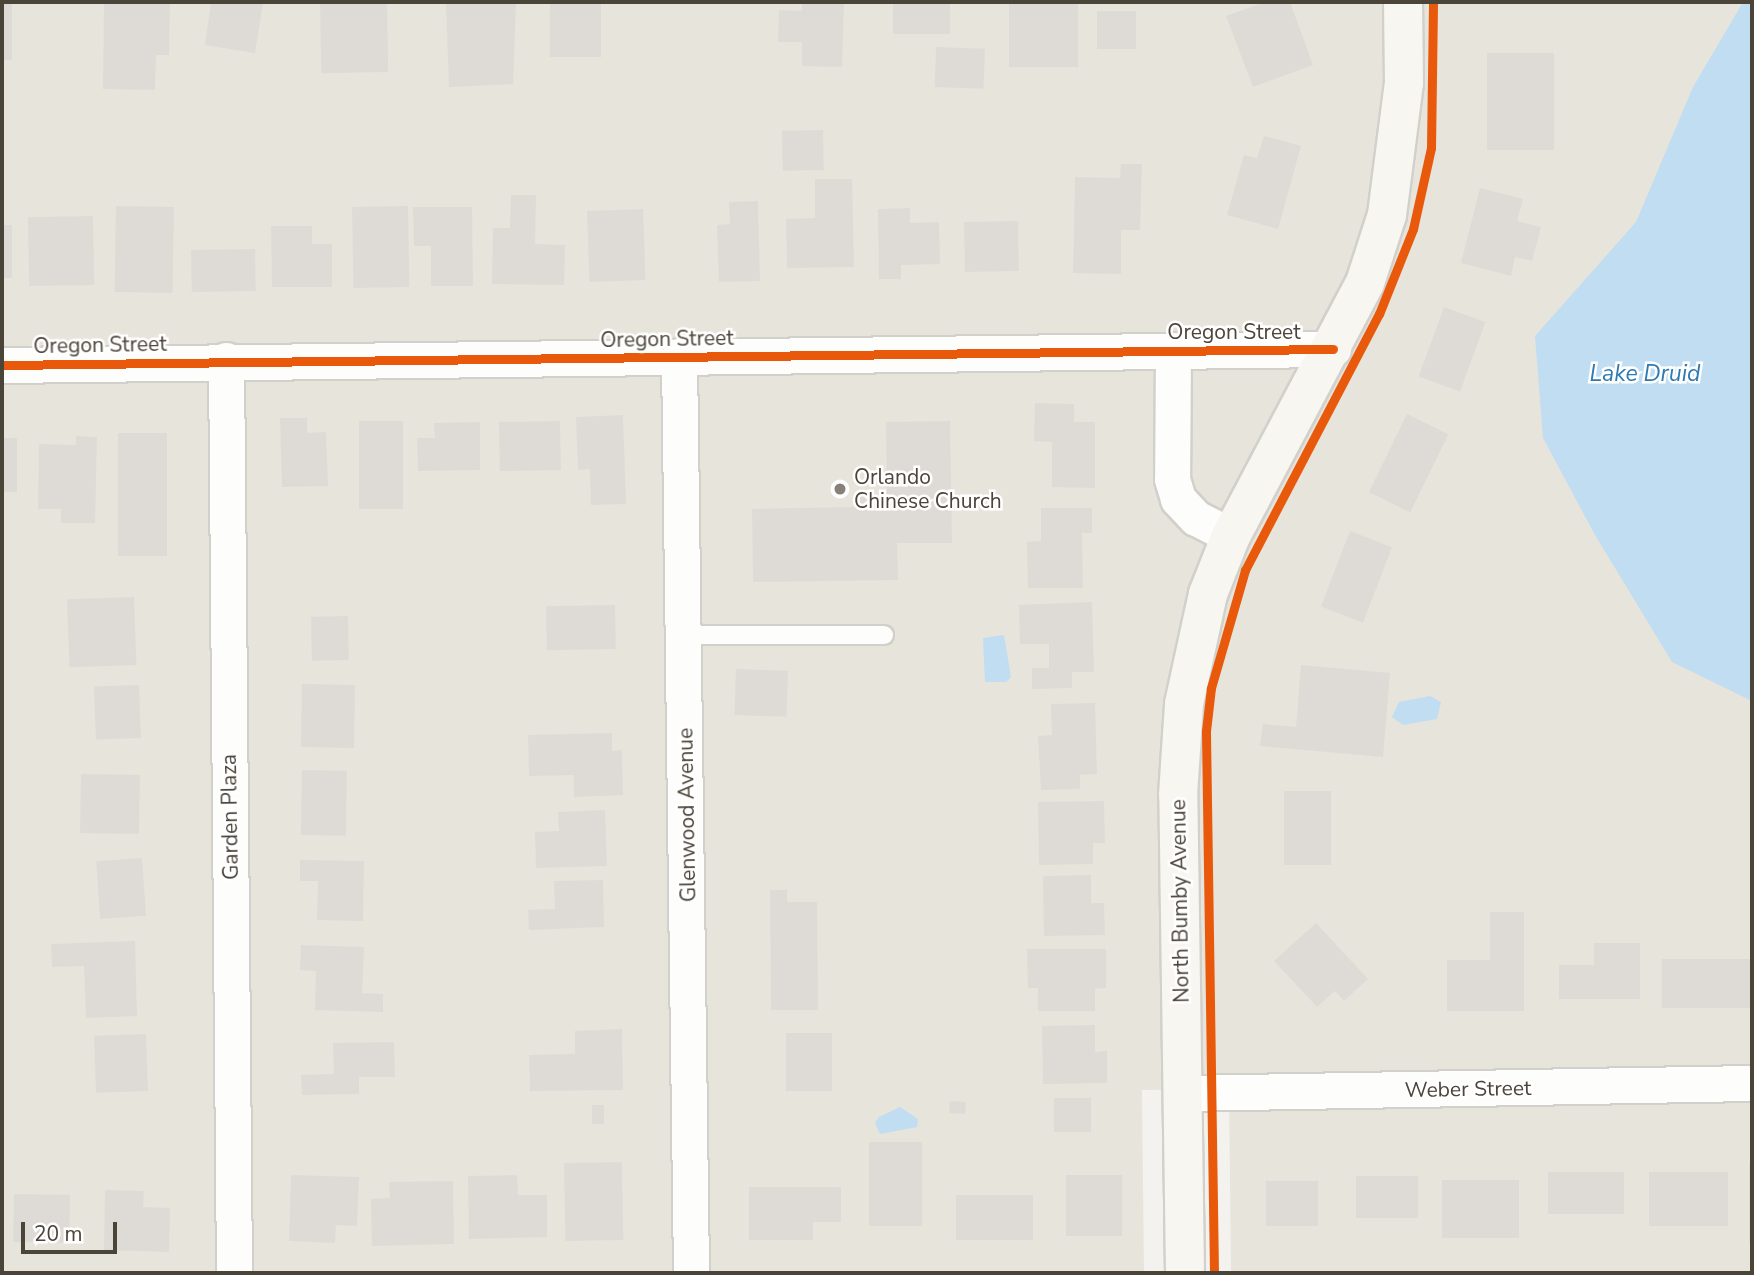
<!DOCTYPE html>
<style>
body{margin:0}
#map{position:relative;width:1754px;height:1275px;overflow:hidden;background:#f4f2ee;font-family:"Nunito Sans",sans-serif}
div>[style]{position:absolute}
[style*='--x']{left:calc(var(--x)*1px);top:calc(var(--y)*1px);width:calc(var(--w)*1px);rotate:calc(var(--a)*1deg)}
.residential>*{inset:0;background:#e7e4dc}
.water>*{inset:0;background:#c0ddf1}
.building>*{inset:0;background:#dedbd6;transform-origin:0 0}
.roads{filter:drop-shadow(2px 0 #d2d0cb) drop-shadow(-2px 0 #d2d0cb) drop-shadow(0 2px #d2d0cb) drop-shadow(0 -2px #d2d0cb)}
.lane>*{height:18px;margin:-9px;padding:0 9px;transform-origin:9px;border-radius:9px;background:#fdfdfc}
.street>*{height:35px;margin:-17.5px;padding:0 17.5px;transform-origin:17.5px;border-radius:17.5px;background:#fdfdfc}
.secondary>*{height:38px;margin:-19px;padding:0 19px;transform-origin:19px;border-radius:19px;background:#f7f6f1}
.cycleway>*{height:9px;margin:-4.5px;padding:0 4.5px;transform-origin:4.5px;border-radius:4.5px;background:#e8590c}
.dots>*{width:19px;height:19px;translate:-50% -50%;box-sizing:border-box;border:4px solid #fff;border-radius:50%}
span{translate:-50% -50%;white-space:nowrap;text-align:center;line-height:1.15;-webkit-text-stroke:5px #fff;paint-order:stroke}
.street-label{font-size:21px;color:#4b4439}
.poi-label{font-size:21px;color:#4b4439}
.left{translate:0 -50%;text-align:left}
.water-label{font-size:23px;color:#2e7ab2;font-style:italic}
.frame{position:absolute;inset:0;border:4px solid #4b4439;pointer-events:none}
.scale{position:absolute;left:21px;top:1222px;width:96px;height:32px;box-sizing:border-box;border:4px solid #4b4439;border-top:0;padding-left:9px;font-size:21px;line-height:24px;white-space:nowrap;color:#4b4439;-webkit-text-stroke:5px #fff;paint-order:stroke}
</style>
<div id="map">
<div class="residential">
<i style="clip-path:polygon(2px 2px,1752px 2px,1752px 1273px,1231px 1273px,1229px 1089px,1142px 1090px,1144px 1273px,2px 1273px)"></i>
</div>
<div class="water">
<i style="clip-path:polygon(1743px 2px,1752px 2px,1752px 701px,1672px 662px,1595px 535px,1543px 438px,1535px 336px,1636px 222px,1693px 87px)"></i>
<i style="clip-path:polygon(1004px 635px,1011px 677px,1006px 682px,985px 682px,983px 638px)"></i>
<i style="clip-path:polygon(1430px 696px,1441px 702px,1437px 719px,1403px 725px,1392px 717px,1399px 702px)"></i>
<i style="clip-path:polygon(900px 1107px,918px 1119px,917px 1127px,880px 1134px,875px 1123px,879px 1117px)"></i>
</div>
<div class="building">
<i style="left:2px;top:2px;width:10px;height:58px"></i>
<i style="clip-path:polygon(104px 2px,170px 2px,169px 55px,156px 55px,155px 90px,103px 89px)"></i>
<i style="clip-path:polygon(211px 2px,263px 3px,255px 53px,205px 45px)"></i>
<i style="left:387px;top:2px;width:70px;height:67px;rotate:89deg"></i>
<i style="clip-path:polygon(470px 2px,516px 2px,513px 84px,449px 87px,446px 4px)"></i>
<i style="left:550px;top:2px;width:51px;height:55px"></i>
<i style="clip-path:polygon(802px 2px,844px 2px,842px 67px,802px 66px,802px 42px,778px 42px,779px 10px,802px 11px)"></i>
<i style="left:893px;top:2px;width:57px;height:32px"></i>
<i style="left:1009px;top:2px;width:69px;height:65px"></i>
<i style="clip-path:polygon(1265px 2px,1290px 2px,1313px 65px,1253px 87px,1226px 16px)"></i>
<i style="left:1097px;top:11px;width:39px;height:38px"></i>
<i style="left:936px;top:47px;width:49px;height:40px;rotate:2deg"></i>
<i style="left:1487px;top:53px;width:67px;height:97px"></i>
<i style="left:823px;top:130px;width:40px;height:41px;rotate:89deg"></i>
<i style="clip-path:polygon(1264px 136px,1301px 146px,1278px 229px,1227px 215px,1244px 155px,1257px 158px)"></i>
<i style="clip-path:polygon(1121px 164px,1142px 164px,1140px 230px,1121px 230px,1121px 274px,1073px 273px,1075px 177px,1120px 178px)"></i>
<i style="clip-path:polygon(815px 179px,852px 179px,854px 267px,787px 268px,786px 219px,815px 218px)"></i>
<i style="clip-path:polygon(1480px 188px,1523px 199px,1517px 221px,1541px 227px,1532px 261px,1515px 257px,1511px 276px,1461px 263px)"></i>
<i style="clip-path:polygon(511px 195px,536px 195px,535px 244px,565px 245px,564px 285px,492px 284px,493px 228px,510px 228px)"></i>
<i style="clip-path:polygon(758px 201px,760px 281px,719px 282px,717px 225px,730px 224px,729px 202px)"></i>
<i style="left:116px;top:206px;width:58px;height:86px;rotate:1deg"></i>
<i style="left:408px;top:206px;width:81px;height:56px;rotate:89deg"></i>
<i style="clip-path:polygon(413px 207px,472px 207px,473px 286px,431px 286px,431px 246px,414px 246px)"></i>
<i style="clip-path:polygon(910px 208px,910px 223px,939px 222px,940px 264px,901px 265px,901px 279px,879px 279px,878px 209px)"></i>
<i style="left:643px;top:209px;width:71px;height:56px;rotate:88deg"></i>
<i style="left:93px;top:216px;width:69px;height:65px;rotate:89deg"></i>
<i style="left:1018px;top:221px;width:50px;height:54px;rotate:89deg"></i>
<i style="left:2px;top:225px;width:10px;height:53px"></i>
<i style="clip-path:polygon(271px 226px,312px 226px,312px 244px,332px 244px,332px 287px,272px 287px)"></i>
<i style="left:255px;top:249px;width:42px;height:64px;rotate:89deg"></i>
<i style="left:1444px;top:307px;width:44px;height:74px;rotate:20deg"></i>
<i style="clip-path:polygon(1035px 403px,1074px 404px,1074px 422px,1095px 422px,1095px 488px,1052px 487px,1052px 442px,1034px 441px)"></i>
<i style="left:1407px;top:414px;width:46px;height:87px;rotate:26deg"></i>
<i style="clip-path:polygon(623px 415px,626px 504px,591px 505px,590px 469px,578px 470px,576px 417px)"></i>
<i style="clip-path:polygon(280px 418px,307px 418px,307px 433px,326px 432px,328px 486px,282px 487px)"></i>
<i style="left:359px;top:421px;width:44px;height:88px"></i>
<i style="left:560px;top:421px;width:49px;height:61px;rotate:89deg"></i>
<i style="clip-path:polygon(950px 421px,952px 543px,897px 543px,898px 580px,753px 582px,752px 509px,854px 507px,853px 495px,887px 495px,886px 422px)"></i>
<i style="clip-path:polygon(480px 422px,480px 470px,418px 471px,417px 438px,435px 438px,434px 423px)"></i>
<i style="left:167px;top:433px;width:123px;height:49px;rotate:90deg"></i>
<i style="clip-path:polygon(76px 436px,97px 437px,95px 523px,61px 523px,61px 509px,38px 509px,39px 444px,76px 445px)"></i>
<i style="left:2px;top:438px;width:15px;height:54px"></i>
<i style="clip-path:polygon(1041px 508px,1092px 508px,1092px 533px,1082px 533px,1083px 588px,1028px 588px,1027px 542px,1041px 541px)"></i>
<i style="left:1350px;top:531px;width:45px;height:81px;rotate:21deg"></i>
<i style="left:134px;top:597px;width:68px;height:67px;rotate:88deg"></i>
<i style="clip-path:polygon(1092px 602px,1094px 672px,1072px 672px,1072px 688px,1032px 689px,1032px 668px,1049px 668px,1049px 644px,1020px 644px,1019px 605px)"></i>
<i style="left:615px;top:605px;width:44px;height:69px;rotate:89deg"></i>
<i style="left:348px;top:616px;width:44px;height:37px;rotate:89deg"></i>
<i style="clip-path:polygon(1301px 665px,1390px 673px,1383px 757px,1260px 746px,1263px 724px,1296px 727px)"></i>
<i style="left:736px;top:669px;width:52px;height:46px;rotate:2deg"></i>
<i style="left:302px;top:684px;width:53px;height:63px;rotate:1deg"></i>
<i style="left:139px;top:685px;width:53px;height:45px;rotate:88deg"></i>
<i style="clip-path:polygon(1095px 703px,1097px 774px,1080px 775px,1080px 789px,1041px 790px,1038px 736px,1052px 735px,1051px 704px)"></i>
<i style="clip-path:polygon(612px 733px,612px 751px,622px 750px,623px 795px,574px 797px,574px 775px,529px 776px,528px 735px)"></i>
<i style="left:302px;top:770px;width:45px;height:65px;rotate:1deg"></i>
<i style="left:81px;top:774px;width:59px;height:59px;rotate:1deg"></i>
<i style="left:1284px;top:791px;width:47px;height:74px"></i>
<i style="clip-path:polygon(1104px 801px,1105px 843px,1093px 843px,1093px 864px,1039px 865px,1038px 802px)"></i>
<i style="clip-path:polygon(605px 810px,607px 866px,536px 868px,535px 832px,559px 831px,558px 812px)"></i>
<i style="left:142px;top:858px;width:58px;height:46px;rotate:86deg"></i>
<i style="clip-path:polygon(300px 860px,364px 861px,363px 921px,317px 920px,318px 881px,300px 881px)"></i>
<i style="clip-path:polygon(1091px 875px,1091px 903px,1104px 903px,1105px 935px,1044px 936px,1043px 876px)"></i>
<i style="clip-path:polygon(603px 880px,604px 927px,529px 930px,528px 910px,555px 909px,554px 881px)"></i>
<i style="clip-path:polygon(770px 890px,787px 890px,787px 902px,817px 902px,818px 1010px,771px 1010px)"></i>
<i style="clip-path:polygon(1490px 912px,1524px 912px,1524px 1011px,1447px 1011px,1447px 960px,1490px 960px)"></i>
<i style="clip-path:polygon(1316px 923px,1368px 979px,1344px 1001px,1335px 991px,1317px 1007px,1274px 961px)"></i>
<i style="clip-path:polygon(135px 941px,137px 1016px,86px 1018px,84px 966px,52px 967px,51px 944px)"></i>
<i style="clip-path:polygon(1594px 943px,1640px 943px,1640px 999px,1559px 999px,1559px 965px,1594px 965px)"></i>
<i style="clip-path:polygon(301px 945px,364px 947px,362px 993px,383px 994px,383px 1012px,315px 1010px,316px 971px,300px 970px)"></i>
<i style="clip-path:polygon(1027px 949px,1106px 949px,1106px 988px,1095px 989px,1095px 1011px,1038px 1011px,1038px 988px,1028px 988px)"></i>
<i style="left:1662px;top:959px;width:88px;height:49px"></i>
<i style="clip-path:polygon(1095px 1025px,1095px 1052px,1107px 1051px,1107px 1083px,1043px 1084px,1042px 1026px)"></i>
<i style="clip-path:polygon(622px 1029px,623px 1090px,530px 1091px,529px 1055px,575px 1054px,575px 1031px)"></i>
<i style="left:786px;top:1033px;width:46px;height:58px"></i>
<i style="left:146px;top:1034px;width:57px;height:52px;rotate:88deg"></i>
<i style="clip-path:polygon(394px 1042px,395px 1077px,359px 1077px,359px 1094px,302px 1095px,301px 1075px,334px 1074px,333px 1043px)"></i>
<i style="left:1054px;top:1098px;width:37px;height:34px"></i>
<i style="left:950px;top:1101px;width:16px;height:12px;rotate:4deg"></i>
<i style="left:592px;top:1105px;width:12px;height:19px"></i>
<i style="left:869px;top:1142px;width:53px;height:84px"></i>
<i style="left:622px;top:1162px;width:78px;height:58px;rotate:89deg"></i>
<i style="left:1749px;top:1164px;width:3px;height:79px"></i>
<i style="left:1548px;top:1172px;width:76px;height:42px"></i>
<i style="left:1649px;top:1172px;width:79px;height:54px"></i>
<i style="clip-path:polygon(291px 1175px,359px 1177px,357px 1226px,336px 1225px,335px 1243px,289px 1241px)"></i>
<i style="clip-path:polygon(517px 1175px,518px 1195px,547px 1195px,547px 1237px,469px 1239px,468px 1176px)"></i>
<i style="left:1066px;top:1175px;width:56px;height:61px"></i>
<i style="left:1356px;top:1176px;width:62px;height:42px"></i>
<i style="left:1442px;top:1180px;width:77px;height:58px"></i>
<i style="clip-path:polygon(453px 1181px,454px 1244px,372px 1246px,371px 1199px,390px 1198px,389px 1182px)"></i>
<i style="left:1266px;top:1181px;width:52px;height:45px"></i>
<i style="clip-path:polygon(749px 1187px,841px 1187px,841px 1222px,813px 1222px,813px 1240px,749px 1240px)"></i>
<i style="clip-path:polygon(105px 1190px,144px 1191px,143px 1207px,170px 1208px,169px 1252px,104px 1250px)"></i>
<i style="left:14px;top:1194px;width:56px;height:48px;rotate:1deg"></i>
<i style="left:956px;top:1195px;width:77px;height:45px"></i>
</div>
<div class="roads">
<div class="lane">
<i style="--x:686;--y:635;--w:198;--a:0"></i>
</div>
<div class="street">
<i style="--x:1173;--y:350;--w:129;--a:90.4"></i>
<i style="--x:1172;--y:479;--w:21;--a:73"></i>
<i style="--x:1178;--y:499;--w:26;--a:47"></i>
<i style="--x:1196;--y:518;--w:39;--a:27"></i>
<i style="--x:679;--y:356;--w:917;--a:89.25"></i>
<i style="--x:226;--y:360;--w:913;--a:89.5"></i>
<i style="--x:2;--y:365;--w:1331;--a:-0.69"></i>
<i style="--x:1184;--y:1093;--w:568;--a:-1.01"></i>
</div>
<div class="secondary">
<i style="--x:1185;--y:1273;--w:478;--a:-90.8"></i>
<i style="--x:1178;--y:795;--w:91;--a:-86.2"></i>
<i style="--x:1184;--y:704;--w:113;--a:-77.7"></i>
<i style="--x:1208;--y:594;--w:62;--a:-68.4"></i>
<i style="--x:1231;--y:536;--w:286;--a:-62.1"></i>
<i style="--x:1365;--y:283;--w:71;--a:-72.1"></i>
<i style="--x:1387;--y:215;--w:133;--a:-82.7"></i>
<i style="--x:1404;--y:83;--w:81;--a:-90.7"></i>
</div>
</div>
<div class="cycleway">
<i style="--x:2;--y:365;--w:1331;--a:-0.69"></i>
<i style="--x:1214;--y:1273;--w:542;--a:-90.85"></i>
<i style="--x:1206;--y:731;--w:43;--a:-83.4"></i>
<i style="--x:1211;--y:688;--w:123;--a:-73.9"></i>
<i style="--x:1245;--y:570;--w:289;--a:-62.4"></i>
<i style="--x:1379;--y:314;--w:92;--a:-68.2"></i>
<i style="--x:1413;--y:229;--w:83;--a:-77.5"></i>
<i style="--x:1431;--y:148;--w:146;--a:-89.2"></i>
</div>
<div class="dots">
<i style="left:840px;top:489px;background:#868178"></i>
</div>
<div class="street-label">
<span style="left:1234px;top:332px">Oregon Street</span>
<span style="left:667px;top:339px;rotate:-1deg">Oregon Street</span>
<span style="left:100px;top:345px;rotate:-1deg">Oregon Street</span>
<span style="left:687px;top:815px;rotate:-91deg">Glenwood Avenue</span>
<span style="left:230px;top:817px;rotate:-91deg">Garden Plaza</span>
<span style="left:1180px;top:901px;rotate:-91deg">North Bumby Avenue</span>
<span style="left:1468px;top:1089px;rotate:-1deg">Weber Street</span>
</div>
<div class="poi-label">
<span class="left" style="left:854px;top:489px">Orlando<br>Chinese Church</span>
</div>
<div class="water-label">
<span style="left:1645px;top:374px">Lake Druid</span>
</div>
<div class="frame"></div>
<div class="scale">20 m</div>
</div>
